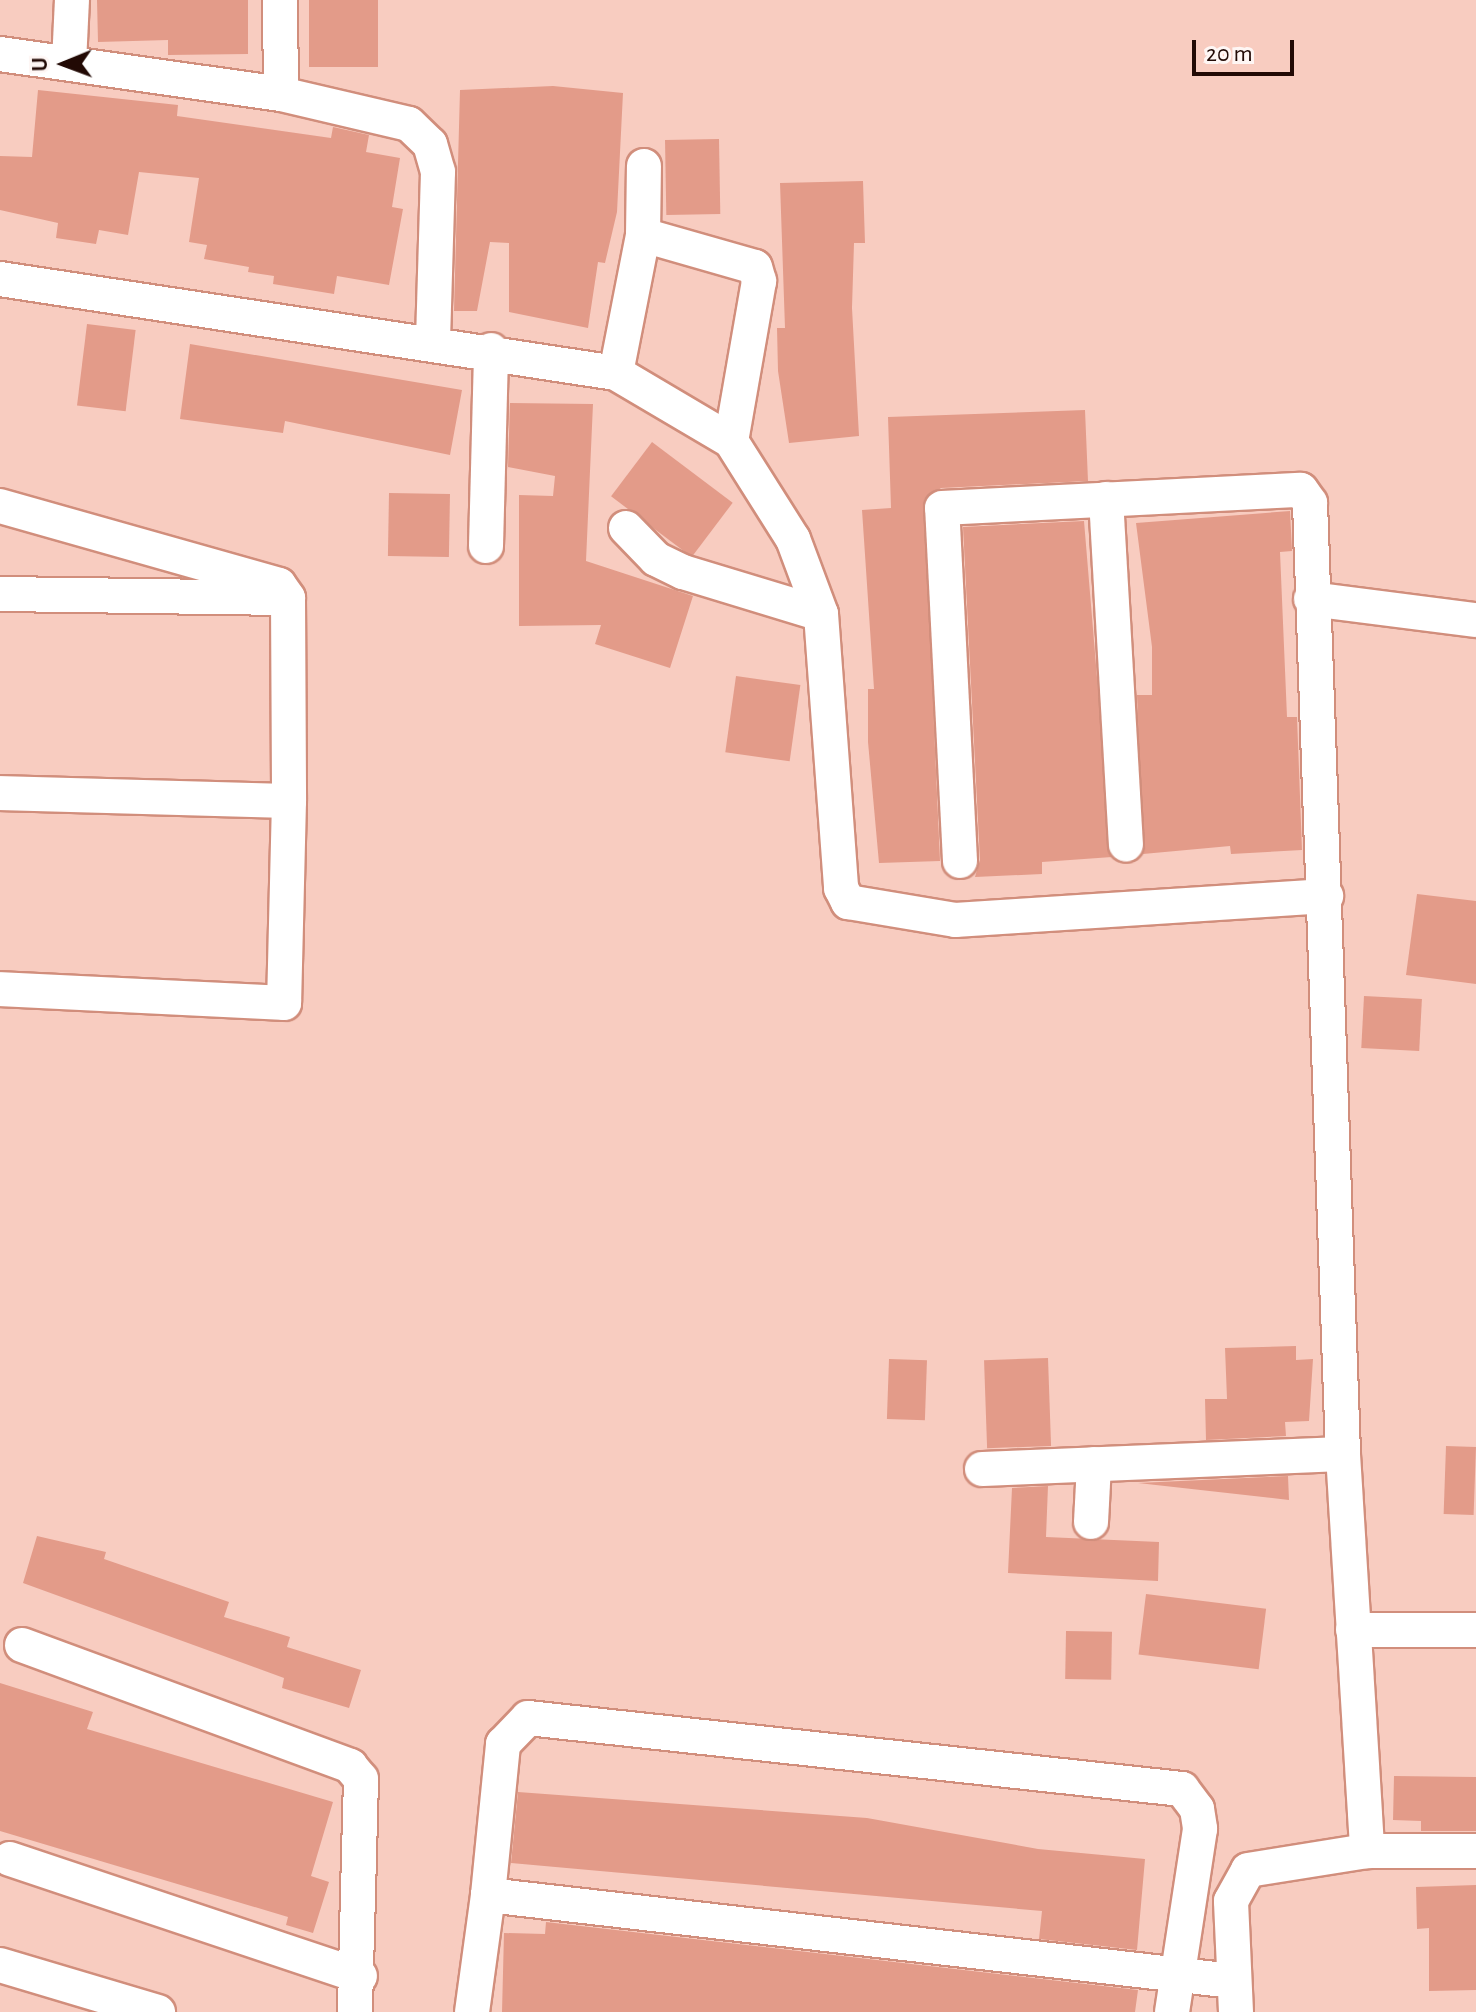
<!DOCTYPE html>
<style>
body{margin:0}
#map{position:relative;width:1476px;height:2012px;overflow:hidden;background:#f8ccc0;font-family:"Alegreya Sans",sans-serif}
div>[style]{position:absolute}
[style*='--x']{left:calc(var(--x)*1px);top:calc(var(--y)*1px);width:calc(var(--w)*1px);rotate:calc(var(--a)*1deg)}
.building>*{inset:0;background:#e39b89;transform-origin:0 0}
.roads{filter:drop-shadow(2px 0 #d18e7c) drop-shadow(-2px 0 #d18e7c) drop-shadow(0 2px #d18e7c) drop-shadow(0 -2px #d18e7c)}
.minor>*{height:34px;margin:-17px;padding:0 17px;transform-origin:17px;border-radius:17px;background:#fff}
span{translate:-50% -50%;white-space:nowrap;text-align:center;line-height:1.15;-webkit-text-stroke:7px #fef6f4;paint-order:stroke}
.north{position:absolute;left:24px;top:24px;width:80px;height:80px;-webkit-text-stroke:6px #fef6f4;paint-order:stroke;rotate:269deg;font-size:22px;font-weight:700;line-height:32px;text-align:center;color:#220a05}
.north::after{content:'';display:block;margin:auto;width:28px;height:36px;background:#220a05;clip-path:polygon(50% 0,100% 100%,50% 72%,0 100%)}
.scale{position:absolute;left:1192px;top:40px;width:102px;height:36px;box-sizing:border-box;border:4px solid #220a05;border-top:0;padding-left:10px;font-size:24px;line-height:28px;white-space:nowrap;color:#220a05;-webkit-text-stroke:6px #fef6f4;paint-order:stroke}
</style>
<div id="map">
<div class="building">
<i style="clip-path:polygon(97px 0,248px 0,248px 54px,168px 55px,168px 40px,98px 42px)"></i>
<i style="left:309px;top:0;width:69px;height:67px"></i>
<i style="clip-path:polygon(553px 86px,623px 93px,617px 212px,605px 263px,598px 262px,588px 328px,509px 312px,509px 243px,490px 242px,477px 311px,454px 311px,460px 90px)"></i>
<i style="clip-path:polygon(38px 90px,178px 105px,177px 116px,331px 138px,333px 127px,369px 135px,366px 152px,400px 158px,392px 207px,403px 209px,389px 285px,337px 276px,334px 294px,273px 284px,274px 276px,248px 272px,249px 267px,204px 259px,207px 245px,189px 242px,199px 178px,139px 172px,128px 235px,99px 230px,96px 244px,56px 238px,58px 223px,0 210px,0 156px,32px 157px)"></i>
<i style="left:719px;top:139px;width:75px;height:54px;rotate:89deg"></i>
<i style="clip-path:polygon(863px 181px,865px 243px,854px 243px,852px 308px,859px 436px,789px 443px,778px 371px,777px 328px,785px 328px,780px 183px)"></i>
<i style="left:87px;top:324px;width:49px;height:82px;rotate:7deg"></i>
<i style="clip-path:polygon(190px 344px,462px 390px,450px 455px,285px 421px,283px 433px,180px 419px)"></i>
<i style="clip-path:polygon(510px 403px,593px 404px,586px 561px,693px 596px,670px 668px,595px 644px,601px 625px,519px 626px,519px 495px,553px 496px,555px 476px,508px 467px)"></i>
<i style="clip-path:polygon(1085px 410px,1088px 481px,941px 488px,924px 500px,940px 861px,879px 863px,868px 742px,868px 689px,874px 689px,862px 510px,891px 508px,888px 417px)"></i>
<i style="left:652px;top:442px;width:101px;height:68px;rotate:37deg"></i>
<i style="left:389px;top:493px;width:61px;height:63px;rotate:1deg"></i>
<i style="clip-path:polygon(1290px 511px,1292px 551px,1280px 552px,1287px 717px,1297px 717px,1302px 850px,1231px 854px,1230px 846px,1143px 854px,1137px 695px,1152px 695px,1152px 647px,1136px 523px)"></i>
<i style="clip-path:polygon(1084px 521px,1112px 857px,1042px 862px,1042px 874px,975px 877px,980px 860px,963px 527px)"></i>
<i style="left:736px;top:676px;width:65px;height:77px;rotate:8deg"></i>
<i style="clip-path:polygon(1417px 894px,1476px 901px,1476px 984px,1406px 975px)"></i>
<i style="left:1364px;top:996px;width:58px;height:52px;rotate:3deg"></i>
<i style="clip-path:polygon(1296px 1346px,1296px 1360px,1313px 1359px,1309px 1421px,1285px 1422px,1286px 1436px,1206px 1440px,1205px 1399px,1227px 1399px,1225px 1348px)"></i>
<i style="left:1048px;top:1358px;width:88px;height:64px;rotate:88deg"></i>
<i style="left:889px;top:1359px;width:38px;height:60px;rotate:2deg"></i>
<i style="left:1446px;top:1446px;width:30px;height:68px;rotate:2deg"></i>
<i style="clip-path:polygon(1288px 1476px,1289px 1500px,1138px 1483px)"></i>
<i style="clip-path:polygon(1048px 1486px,1046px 1537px,1159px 1542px,1158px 1581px,1008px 1573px,1012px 1488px)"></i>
<i style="clip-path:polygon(37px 1536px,106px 1552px,104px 1559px,229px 1602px,224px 1617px,290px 1637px,287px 1647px,361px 1670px,349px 1708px,282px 1688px,284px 1678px,23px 1583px)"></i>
<i style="left:1146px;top:1594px;width:121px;height:61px;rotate:7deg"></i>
<i style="left:1066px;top:1631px;width:46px;height:48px;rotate:1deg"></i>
<i style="clip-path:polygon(0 1683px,93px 1712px,87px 1729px,333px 1802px,311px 1876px,329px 1882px,313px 1933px,286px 1925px,288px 1917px,0 1831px)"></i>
<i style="clip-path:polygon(1394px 1776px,1476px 1777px,1476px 1831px,1421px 1831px,1421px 1821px,1393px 1820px)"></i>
<i style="clip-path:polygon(518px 1792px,867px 1818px,1038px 1849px,1145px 1859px,1137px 1950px,1039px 1939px,1042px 1911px,511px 1863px)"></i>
<i style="clip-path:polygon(1476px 1885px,1476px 1990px,1429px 1991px,1429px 1928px,1417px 1929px,1416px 1887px)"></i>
<i style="clip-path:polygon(546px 1922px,1138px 1990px,1135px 2012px,502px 2012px,504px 1933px,545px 1934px)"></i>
</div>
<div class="roads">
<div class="minor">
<i style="--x:280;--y:0;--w:94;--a:89.4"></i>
<i style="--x:0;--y:54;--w:284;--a:8.1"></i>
<i style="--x:281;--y:94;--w:131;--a:13.2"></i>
<i style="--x:409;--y:124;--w:29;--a:44"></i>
<i style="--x:430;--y:144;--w:29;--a:74"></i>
<i style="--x:438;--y:172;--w:169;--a:91.7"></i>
<i style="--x:69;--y:63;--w:63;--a:-87.3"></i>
<i style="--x:643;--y:235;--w:116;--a:15.9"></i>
<i style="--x:755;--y:267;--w:15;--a:74"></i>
<i style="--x:759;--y:281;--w:162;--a:99.9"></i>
<i style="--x:0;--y:279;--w:623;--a:8.68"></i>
<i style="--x:616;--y:373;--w:134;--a:30.6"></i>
<i style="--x:731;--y:441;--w:116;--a:57.7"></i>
<i style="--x:793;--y:539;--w:80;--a:69.5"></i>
<i style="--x:821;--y:614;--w:275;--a:85.8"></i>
<i style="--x:841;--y:888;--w:16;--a:63"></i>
<i style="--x:848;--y:902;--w:109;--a:9.5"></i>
<i style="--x:955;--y:920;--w:372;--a:-3.7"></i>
<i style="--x:616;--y:373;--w:141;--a:-78.9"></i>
<i style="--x:643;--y:235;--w:69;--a:-89.2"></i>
<i style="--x:1106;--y:499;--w:346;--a:86.7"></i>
<i style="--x:0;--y:506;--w:290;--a:15.8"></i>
<i style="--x:279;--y:585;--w:16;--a:55"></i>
<i style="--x:288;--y:598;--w:203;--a:89.7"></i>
<i style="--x:289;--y:801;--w:202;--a:91.4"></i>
<i style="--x:284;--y:1003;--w:284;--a:-177.2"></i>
<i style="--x:626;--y:528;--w:43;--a:45.9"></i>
<i style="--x:656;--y:559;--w:30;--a:26"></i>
<i style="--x:683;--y:572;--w:144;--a:16.9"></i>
<i style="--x:486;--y:546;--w:196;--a:-88.5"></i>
<i style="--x:0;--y:594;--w:280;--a:0.8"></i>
<i style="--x:1311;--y:599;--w:166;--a:7.3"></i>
<i style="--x:0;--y:793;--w:289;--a:1.6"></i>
<i style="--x:960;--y:861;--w:353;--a:-92.9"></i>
<i style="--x:942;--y:508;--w:359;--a:-2.9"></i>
<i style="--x:1301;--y:490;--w:16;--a:55"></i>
<i style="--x:1310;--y:503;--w:952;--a:88.01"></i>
<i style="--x:1343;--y:1454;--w:398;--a:86.5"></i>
<i style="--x:982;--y:1469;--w:361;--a:-2.4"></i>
<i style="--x:1091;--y:1522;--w:58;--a:-87"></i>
<i style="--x:1353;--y:1630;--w:123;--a:0"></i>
<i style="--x:22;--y:1645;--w:350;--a:20.2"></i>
<i style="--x:350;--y:1766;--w:17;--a:50"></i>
<i style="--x:361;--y:1779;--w:233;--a:91.5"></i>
<i style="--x:10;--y:1859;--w:369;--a:18.5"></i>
<i style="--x:488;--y:1895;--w:152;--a:-84.3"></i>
<i style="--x:503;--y:1744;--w:36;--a:-46"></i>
<i style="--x:528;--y:1718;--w:658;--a:6.2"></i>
<i style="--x:1182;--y:1789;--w:25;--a:53"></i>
<i style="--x:1197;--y:1809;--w:20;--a:81"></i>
<i style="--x:1200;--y:1829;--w:185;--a:98.7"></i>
<i style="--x:0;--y:1965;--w:165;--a:16.6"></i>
<i style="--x:472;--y:2012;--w:118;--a:-82.2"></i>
<i style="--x:488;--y:1895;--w:749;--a:6.59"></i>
<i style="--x:1236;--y:2012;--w:111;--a:-92.6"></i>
<i style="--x:1231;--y:1901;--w:35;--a:-61"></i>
<i style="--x:1248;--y:1870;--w:121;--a:-9.1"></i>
<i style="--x:1367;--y:1851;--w:109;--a:0"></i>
</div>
</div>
<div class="north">U</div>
<div class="scale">20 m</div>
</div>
